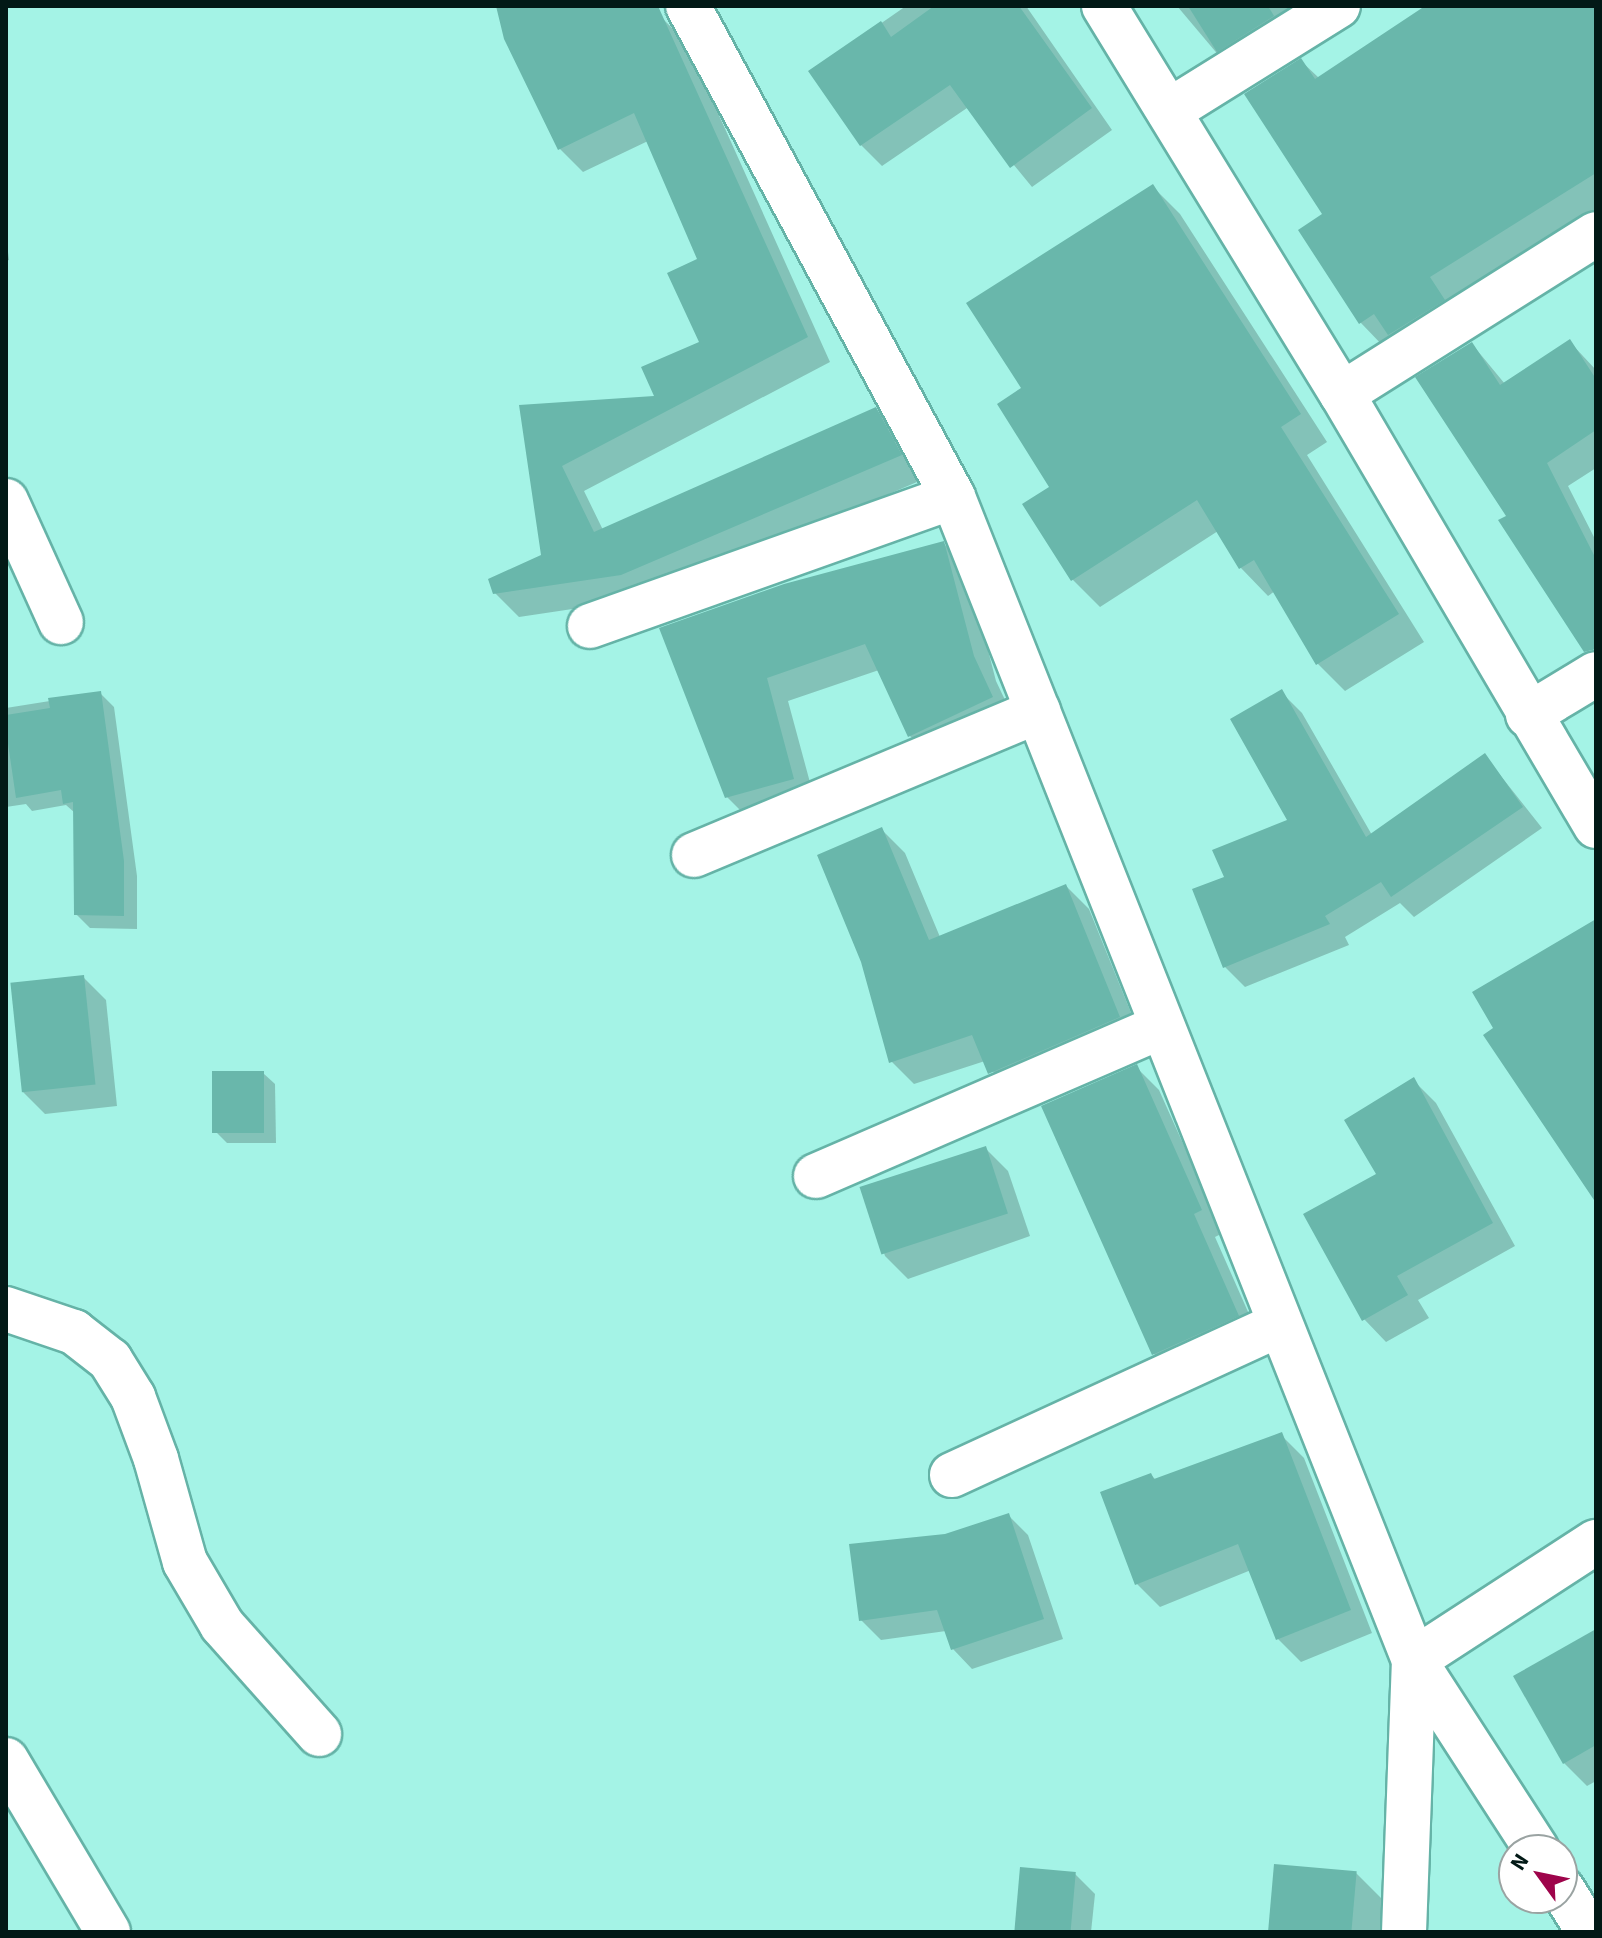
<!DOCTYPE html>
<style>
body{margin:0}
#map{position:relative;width:1602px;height:1938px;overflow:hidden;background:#a4f3e6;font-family:"Source Sans 3",sans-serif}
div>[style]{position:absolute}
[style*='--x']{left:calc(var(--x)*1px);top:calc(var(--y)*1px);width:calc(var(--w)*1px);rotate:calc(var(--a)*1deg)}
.shadow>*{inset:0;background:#0003}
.building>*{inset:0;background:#69b7ab;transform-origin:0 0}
.roads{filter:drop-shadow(2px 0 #65b3a7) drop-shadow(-2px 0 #65b3a7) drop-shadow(0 2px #65b3a7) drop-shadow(0 -2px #65b3a7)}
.minor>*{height:44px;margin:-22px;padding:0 22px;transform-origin:22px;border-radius:22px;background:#fff}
span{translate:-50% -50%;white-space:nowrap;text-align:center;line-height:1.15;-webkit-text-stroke:8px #fff;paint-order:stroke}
.frame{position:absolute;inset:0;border:8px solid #021916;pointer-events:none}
.north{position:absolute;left:1498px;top:1834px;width:80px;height:80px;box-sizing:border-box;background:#fff;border:2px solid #9aa3a2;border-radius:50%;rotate:303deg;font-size:22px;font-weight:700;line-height:32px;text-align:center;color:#021916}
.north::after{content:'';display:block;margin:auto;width:28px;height:36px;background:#9e044b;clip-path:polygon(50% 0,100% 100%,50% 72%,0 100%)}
</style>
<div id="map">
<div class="shadow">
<i style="clip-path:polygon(498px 6px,605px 6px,662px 18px,686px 42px,830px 362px,584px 491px,603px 530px,876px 409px,900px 433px,924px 479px,646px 598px,519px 617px,495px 593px,544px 557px,521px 407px,657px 398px,702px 343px,699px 260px,648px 141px,583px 172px,559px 148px)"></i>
<i style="clip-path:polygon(906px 6px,1026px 6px,1112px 130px,1032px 187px,967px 108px,882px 166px,861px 145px,811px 72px)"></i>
<i style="clip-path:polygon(1177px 6px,1319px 6px,1231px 70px)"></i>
<i style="clip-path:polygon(1429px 6px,1596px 6px,1596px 215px,1386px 349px,1361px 323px,1301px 231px,1324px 215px,1301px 61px,1319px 78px)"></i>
<i style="clip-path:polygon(1153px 187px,1180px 214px,1327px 442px,1307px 455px,1424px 642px,1345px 691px,1318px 664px,1275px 591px,1268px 596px,1241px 568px,1218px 531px,1100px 607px,1073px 580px,1025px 505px,1051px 488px,1024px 389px)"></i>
<i style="clip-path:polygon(6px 236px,9px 260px,6px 261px)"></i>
<i style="clip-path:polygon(1569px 341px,1596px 370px,1596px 468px,1568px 486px,1596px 541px,1593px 651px,1570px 628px,1508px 516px,1472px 344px,1505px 384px)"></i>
<i style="clip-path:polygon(943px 543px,966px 566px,996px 681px,1015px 721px,933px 759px,910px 736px,879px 670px,788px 701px,815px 801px,750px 820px,727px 797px,662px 629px)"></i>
<i style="clip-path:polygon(1281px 692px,1302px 713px,1372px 835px,1485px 756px,1542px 828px,1414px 917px,1400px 903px,1345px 937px,1349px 945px,1245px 987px,1224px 966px,1226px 878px,1290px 821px)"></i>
<i style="clip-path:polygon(100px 693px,114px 707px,137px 876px,137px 929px,90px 928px,76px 914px,75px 813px,66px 805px,32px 811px,26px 804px,6px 807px,6px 708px)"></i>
<i style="clip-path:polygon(882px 830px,905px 853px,940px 937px,1066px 886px,1089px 909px,1142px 1040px,1012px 1096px,985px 1061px,914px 1084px,891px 1061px)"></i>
<i style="clip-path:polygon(83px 977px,106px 1000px,117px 1106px,45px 1114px,22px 1091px)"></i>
<i style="clip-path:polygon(1136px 1067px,1159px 1090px,1223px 1233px,1215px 1237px,1260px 1339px,1177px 1377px,1154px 1354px,1044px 1107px)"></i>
<i style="clip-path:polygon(263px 1073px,275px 1084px,276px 1143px,227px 1143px,216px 1132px)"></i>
<i style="clip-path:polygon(1413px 1080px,1436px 1103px,1515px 1246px,1418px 1300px,1429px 1318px,1386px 1342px,1364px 1319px,1379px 1174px)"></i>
<i style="clip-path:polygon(985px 1148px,1008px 1171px,1030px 1236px,908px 1279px,885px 1256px,863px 1189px)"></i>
<i style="clip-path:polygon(1281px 1435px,1304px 1458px,1372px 1633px,1301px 1662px,1278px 1639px,1251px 1570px,1160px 1607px,1137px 1584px,1151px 1475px,1156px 1480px)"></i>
<i style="clip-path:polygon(1008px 1515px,1028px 1535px,1063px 1639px,972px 1669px,953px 1649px,946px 1631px,881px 1640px,861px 1620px,945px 1536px)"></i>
<i style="clip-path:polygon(1596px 1631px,1596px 1781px,1587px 1786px,1564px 1763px)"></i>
<i style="clip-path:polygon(1356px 1873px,1389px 1906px,1387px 1932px,1271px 1932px)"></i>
<i style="clip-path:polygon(1075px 1874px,1095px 1894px,1091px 1932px,1015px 1932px)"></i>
</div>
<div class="building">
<i style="clip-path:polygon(496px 6px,658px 6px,808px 337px,562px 466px,594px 532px,876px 407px,902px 455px,621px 575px,493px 594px,488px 579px,541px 555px,519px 405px,654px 396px,641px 367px,699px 342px,667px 273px,697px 259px,634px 113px,558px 150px,504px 39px)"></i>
<i style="clip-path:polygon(934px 6px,1019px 6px,1092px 108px,1010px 168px,950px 85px,860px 146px,808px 71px,881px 21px,891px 37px)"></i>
<i style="clip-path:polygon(1188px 6px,1268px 6px,1274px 16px,1217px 52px)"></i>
<i style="clip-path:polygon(1425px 6px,1596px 6px,1596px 173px,1430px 277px,1445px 300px,1388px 335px,1374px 314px,1359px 324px,1298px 230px,1322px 214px,1244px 94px,1301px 58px,1315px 79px)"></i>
<i style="clip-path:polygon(1153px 184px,1301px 414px,1281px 427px,1399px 614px,1316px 665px,1254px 560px,1239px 569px,1197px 500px,1071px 581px,1022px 504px,1049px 487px,997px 404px,1021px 388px,966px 303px)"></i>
<i style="clip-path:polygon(1570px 339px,1596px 379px,1596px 430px,1547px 463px,1596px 559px,1596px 649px,1584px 652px,1498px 520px,1506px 516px,1415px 377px,1472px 342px,1500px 385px)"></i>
<i style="clip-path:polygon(944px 541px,974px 656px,993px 697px,908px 737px,865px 644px,767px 678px,794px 779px,725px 798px,659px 628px,784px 584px)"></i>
<i style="clip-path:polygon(1282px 689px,1366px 837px,1485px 753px,1523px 807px,1391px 897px,1381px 882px,1325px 916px,1330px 924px,1223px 968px,1192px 889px,1224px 877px,1212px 850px,1287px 820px,1230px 719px)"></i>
<i style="clip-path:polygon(101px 691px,124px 861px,124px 916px,74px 915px,73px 802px,63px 804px,61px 790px,16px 798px,6px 730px,6px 715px,50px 708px,48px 698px)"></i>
<i style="clip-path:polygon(882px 827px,929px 940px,1066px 884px,1120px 1017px,988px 1074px,972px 1035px,889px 1063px,861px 962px,817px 855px)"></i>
<i style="clip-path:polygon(1596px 919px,1596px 1203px,1483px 1035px,1493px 1028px,1472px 992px)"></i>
<i style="left:84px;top:975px;width:110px;height:74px;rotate:84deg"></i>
<i style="clip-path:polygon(1137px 1064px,1202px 1210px,1194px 1214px,1239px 1316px,1152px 1355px,1041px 1106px)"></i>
<i style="left:212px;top:1071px;width:52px;height:62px"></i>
<i style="clip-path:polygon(1414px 1077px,1493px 1223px,1397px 1276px,1408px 1295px,1362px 1321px,1303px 1214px,1376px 1174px,1344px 1120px)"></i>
<i style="left:986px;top:1146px;width:71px;height:133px;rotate:72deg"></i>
<i style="clip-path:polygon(1282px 1432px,1351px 1610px,1276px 1640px,1238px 1544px,1135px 1585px,1100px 1492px,1151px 1473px,1154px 1479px)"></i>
<i style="clip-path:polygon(1009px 1513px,1044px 1619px,951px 1650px,937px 1610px,859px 1621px,849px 1544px,945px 1534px)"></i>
<i style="clip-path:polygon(1596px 1629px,1596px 1745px,1563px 1764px,1513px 1676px)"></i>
<i style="left:1274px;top:1864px;width:83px;height:68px;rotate:5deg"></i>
<i style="left:1020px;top:1867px;width:56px;height:65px;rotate:5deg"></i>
</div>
<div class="roads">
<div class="minor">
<i style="--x:688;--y:6;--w:558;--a:61.64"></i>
<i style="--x:953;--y:497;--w:1251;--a:68.38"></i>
<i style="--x:1414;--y:1660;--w:226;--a:57.1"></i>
<i style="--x:1104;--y:6;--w:455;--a:58.5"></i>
<i style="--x:1342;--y:394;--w:501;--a:59.55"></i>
<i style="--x:1169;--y:111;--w:199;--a:-31.9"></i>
<i style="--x:1342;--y:394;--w:300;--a:-32.2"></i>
<i style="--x:6;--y:501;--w:133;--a:65.6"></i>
<i style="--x:590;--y:626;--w:385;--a:-19.6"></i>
<i style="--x:1528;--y:715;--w:79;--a:-31.1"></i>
<i style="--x:694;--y:855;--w:373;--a:-22.7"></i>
<i style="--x:816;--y:1176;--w:377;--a:-23.4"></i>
<i style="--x:6;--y:1309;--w:72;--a:18.7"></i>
<i style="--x:74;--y:1332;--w:46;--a:37.9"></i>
<i style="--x:110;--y:1360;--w:44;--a:58.1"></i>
<i style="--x:133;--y:1397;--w:66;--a:69.6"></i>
<i style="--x:156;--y:1459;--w:107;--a:74.3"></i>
<i style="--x:185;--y:1562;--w:73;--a:59.6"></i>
<i style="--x:222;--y:1625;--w:146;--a:48.3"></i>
<i style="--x:952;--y:1475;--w:361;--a:-24.7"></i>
<i style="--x:6;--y:1760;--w:200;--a:59.3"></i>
<i style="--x:1562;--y:1889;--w:51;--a:57.9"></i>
<i style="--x:1404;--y:1932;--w:272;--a:-87.9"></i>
<i style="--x:1414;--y:1660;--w:217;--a:-33"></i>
</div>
</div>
<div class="frame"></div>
<div class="north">N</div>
</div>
